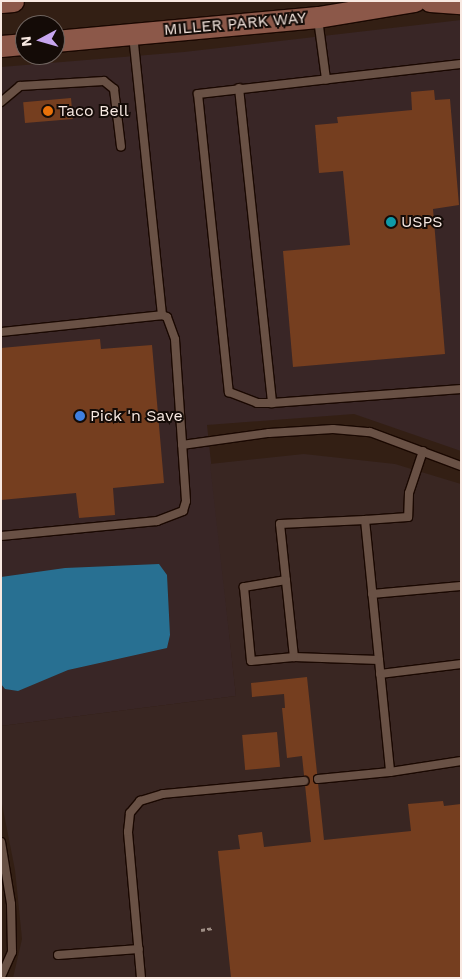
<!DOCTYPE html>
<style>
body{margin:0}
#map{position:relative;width:462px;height:979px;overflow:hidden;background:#331f14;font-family:"Work Sans",sans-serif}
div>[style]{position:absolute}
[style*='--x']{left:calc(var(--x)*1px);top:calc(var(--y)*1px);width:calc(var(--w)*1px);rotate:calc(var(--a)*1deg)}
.commercial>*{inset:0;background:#392626}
.industrial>*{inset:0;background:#392622}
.water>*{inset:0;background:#287092}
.building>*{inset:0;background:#753e1f;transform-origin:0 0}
.path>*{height:2.5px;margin-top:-1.25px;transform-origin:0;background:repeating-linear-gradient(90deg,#9e8d84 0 4px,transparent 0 6.5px)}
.roads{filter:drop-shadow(1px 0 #1a0801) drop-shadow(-1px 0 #1a0801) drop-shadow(0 1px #1a0801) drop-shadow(0 -1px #1a0801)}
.lane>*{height:8px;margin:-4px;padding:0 4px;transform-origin:4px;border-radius:4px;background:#695145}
.secondary>*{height:21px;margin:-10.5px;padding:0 10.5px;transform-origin:10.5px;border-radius:10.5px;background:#8c5849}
.dots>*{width:14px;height:14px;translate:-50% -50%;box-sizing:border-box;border:2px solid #140b07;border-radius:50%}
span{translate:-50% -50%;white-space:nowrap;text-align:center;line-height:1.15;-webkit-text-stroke:4px #140b07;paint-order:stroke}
.street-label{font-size:16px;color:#f8e9e2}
.poi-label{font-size:16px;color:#f8e9e2}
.left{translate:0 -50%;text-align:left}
.frame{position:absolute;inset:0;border:2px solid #f8e9e2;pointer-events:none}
.north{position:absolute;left:15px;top:15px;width:50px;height:50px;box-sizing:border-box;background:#140b07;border:1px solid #6f645f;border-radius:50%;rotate:264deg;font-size:14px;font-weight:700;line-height:20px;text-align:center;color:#f8e9e2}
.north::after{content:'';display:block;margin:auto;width:18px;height:22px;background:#c7a6ef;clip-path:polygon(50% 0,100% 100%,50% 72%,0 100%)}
</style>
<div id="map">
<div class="commercial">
<i style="clip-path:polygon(461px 20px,461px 451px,354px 414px,207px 425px,236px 696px,1px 726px,1px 67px,184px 52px)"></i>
</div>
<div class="industrial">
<i style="clip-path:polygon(304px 454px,395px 464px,461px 484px,461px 978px,13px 978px,22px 939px,15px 870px,1px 799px,1px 726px,236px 696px,210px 464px)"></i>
</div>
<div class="water">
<i style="clip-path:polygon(159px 564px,167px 575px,170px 635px,167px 648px,68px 670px,18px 691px,5px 689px,1px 684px,1px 577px,65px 568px)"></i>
</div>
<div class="building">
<i style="clip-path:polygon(434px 90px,435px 100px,450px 99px,459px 205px,433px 209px,445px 354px,293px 367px,283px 251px,350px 245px,343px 171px,319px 173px,315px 125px,338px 123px,337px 117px,412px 110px,411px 92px)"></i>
<i style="left:71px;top:98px;width:21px;height:48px;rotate:85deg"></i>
<i style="clip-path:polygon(100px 339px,101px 349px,152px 345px,164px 483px,113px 488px,115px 515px,79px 518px,76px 493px,1px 500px,1px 348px)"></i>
<i style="clip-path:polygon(307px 677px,324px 840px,411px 831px,408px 804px,443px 801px,444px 806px,461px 804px,461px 978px,231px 978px,218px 851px,240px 849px,238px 835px,262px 832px,264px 847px,311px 842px,302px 756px,287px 758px,282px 708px,285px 708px,284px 694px,252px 697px,251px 683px)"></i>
<i style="left:277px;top:732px;width:35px;height:35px;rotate:85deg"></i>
</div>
<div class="path">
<i style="--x:201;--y:930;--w:12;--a:-9"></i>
</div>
<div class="roads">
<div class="lane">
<i style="--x:318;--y:19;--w:61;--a:82.4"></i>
<i style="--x:461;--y:64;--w:265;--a:173.5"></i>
<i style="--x:198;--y:94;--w:300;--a:84.1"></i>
<i style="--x:229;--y:392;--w:30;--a:21"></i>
<i style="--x:257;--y:403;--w:15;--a:0"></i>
<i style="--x:272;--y:403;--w:190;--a:-4.2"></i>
<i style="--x:239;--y:88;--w:317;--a:84"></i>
<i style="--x:1;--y:102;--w:25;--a:-40"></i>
<i style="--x:20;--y:86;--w:84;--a:-3.4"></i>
<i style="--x:104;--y:81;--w:13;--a:39"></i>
<i style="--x:114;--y:89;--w:58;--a:83.1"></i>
<i style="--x:1;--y:332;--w:162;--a:-6"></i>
<i style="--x:182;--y:445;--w:88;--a:-7.9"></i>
<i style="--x:269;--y:433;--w:64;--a:-3.6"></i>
<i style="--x:333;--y:429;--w:37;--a:5"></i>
<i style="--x:370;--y:432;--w:97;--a:20.5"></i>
<i style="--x:423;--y:451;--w:44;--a:108.4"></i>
<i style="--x:409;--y:493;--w:24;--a:92"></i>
<i style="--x:408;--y:517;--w:43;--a:176"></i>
<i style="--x:365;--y:520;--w:253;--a:84.3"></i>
<i style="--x:390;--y:772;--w:72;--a:-8.8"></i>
<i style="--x:365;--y:520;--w:85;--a:177.3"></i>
<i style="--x:280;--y:524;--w:134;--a:84"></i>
<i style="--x:294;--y:657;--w:85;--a:2"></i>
<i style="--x:1;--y:536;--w:157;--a:-5.5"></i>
<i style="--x:157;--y:521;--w:28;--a:-21"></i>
<i style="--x:183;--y:511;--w:10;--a:-73"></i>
<i style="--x:186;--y:501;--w:162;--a:-93.9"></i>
<i style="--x:175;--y:339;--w:23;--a:-110"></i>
<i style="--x:167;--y:317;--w:5;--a:-158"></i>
<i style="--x:162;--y:315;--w:281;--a:-95.9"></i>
<i style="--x:286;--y:580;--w:43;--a:170.5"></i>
<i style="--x:244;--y:587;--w:74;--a:84.6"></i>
<i style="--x:251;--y:661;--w:43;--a:-5.3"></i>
<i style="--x:372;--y:594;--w:89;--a:-5.1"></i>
<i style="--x:380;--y:674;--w:82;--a:-7"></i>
<i style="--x:318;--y:779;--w:72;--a:-5.6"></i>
<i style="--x:1;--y:842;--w:63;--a:80.8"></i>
<i style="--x:11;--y:904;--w:48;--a:88.8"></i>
<i style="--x:12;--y:952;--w:27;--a:114"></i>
<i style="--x:58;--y:955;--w:81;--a:-4.2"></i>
<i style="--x:141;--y:978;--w:147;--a:-95.1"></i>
<i style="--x:128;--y:832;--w:19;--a:-84"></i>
<i style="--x:130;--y:813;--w:16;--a:-50"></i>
<i style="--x:140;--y:801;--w:24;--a:-17"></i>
<i style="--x:163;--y:794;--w:142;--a:-5.3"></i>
</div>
<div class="secondary">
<i style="--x:430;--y:1;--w:31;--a:4"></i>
<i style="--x:1;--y:2;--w:12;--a:-5"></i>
<i style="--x:55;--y:41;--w:264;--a:-5.2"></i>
<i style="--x:318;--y:17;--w:98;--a:-9.4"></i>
<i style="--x:1;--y:46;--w:24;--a:-5"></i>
</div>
</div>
<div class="dots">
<i style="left:48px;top:111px;background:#e8710a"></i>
<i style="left:391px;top:222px;background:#0f9aa8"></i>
<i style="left:80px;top:416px;background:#3f7fe0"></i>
</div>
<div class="street-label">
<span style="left:235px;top:24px;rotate:-5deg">MILLER PARK WAY</span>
</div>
<div class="poi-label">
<span class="left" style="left:58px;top:111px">Taco Bell</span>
<span class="left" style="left:401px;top:222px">USPS</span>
<span class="left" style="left:90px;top:416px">Pick 'n Save</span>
</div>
<div class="frame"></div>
<div class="north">N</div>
</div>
